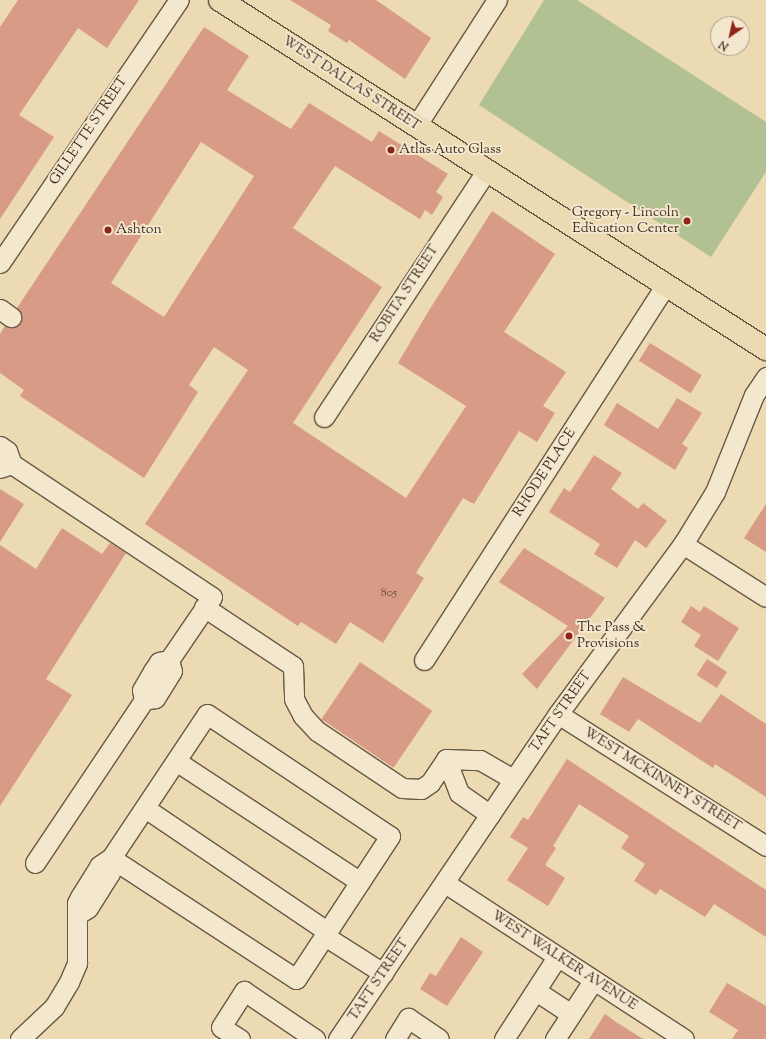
<!DOCTYPE html>
<style>
body{margin:0}
#map{position:relative;width:766px;height:1039px;overflow:hidden;background:#ecdab2;font-family:"Sorts Mill Goudy",serif}
div>[style]{position:absolute}
[style*='--x']{left:calc(var(--x)*1px);top:calc(var(--y)*1px);width:calc(var(--w)*1px);rotate:calc(var(--a)*1deg)}
.green>*{inset:0;background:#b1c191}
.building>*{inset:0;background:#d89b85;transform-origin:0 0}
.roads{filter:drop-shadow(1px 0 #6a5846) drop-shadow(-1px 0 #6a5846) drop-shadow(0 1px #6a5846) drop-shadow(0 -1px #6a5846)}
.minor>*{height:19px;margin:-9.5px;padding:0 9.5px;transform-origin:9.5px;border-radius:9.5px;background:#f3e7cd}
.major>*{height:22px;margin:-11px;padding:0 11px;transform-origin:11px;border-radius:11px;background:#ecdab2}
.dots>*{width:11px;height:11px;translate:-50% -50%;box-sizing:border-box;border:2px solid #f3e7cd;border-radius:50%}
span{translate:-50% -50%;white-space:nowrap;text-align:center;line-height:1.15;-webkit-text-stroke:4px #f3e7cd;paint-order:stroke}
.number-label{font-size:12px;color:#65483b}
.number-label span{-webkit-text-stroke-width:0}
.street-label{font-size:14px;color:#3f2c22}
.poi-label{font-size:14px;color:#3f2c22}
.left{translate:0 -50%;text-align:left}
.right{translate:-100% -50%;text-align:right}
.north{position:absolute;left:710px;top:16px;width:40px;height:40px;box-sizing:border-box;background:#f3e7cd;border:1px solid #ab9c89;border-radius:50%;rotate:214deg;font-size:11px;font-weight:700;line-height:16px;text-align:center;color:#3f2c22}
.north::after{content:'';display:block;margin:auto;width:14px;height:18px;background:#8f2418;clip-path:polygon(50% 0,100% 100%,50% 72%,0 100%)}
</style>
<div id="map">
<div class="green">
<i style="clip-path:polygon(544px 0,577px 0,766px 122px,766px 172px,711px 257px,479px 105px)"></i>
</div>
<div class="building">
<i style="clip-path:polygon(18px 0,139px 0,107px 48px,78px 28px,19px 115px,54px 137px,0 219px,0 27px)"></i>
<i style="clip-path:polygon(290px 0,376px 0,431px 38px,405px 79px,349px 40px,347px 43px,328px 31px,331px 25px)"></i>
<i style="clip-path:polygon(evenodd,204px 27px,249px 56px,227px 90px,291px 129px,309px 103px,372px 142px,379px 131px,448px 174px,436px 192px,443px 197px,432px 215px,425px 210px,420px 219px,335px 166px,293px 228px,382px 287px,293px 423px,406px 498px,466px 406px,398px 363px,428px 312px,492px 211px,555px 254px,504px 332px,566px 372px,543px 406px,555px 413px,537px 442px,519px 431px,474px 504px,463px 498px,416px 573px,424px 578px,383px 643px,350px 622px,336px 644px,301px 622px,298px 626px,145px 524px,248px 370px,214px 347px,189px 385px,198px 392px,144px 478px,20px 396px,24px 390px,0 373px,0 334px,5px 326px,15px 327px,20px 323px,21px 313px,17px 308px,204px 27px,201px 142px,254px 176px,164px 317px,111px 283px,201px 142px)"></i>
<i style="left:650px;top:343px;width:61px;height:21px;rotate:32deg"></i>
<i style="clip-path:polygon(677px 398px,702px 413px,682px 444px,688px 448px,675px 470px,604px 425px,617px 403px,658px 429px)"></i>
<i style="clip-path:polygon(594px 455px,622px 473px,611px 489px,638px 509px,643px 503px,667px 521px,646px 548px,635px 540px,617px 568px,594px 554px,600px 544px,549px 512px,564px 488px,570px 492px)"></i>
<i style="clip-path:polygon(0 489px,24px 504px,0 542px)"></i>
<i style="clip-path:polygon(766px 504px,766px 552px,744px 538px)"></i>
<i style="clip-path:polygon(62px 528px,102px 554px,110px 543px,126px 553px,46px 679px,72px 695px,0 806px,0 545px,36px 569px)"></i>
<i style="clip-path:polygon(524px 548px,605px 598px,537px 689px,522px 674px,568px 626px,499px 582px)"></i>
<i style="clip-path:polygon(691px 606px,700px 612px,704px 606px,739px 628px,718px 661px,694px 646px,701px 635px,681px 622px)"></i>
<i style="left:707px;top:659px;width:24px;height:19px;rotate:33deg"></i>
<i style="left:360px;top:662px;width:87px;height:69px;rotate:34deg"></i>
<i style="clip-path:polygon(623px 677px,700px 723px,721px 694px,766px 724px,766px 797px,715px 764px,713px 768px,638px 719px,629px 732px,600px 714px)"></i>
<i style="clip-path:polygon(567px 759px,766px 890px,766px 937px,714px 904px,705px 917px,660px 889px,656px 895px,634px 881px,645px 864px,621px 848px,629px 836px,579px 804px,553px 846px,556px 848px,545px 865px,565px 878px,548px 906px,507px 880px,528px 848px,510px 837px,523px 817px,528px 820px)"></i>
<i style="clip-path:polygon(461px 937px,483px 952px,447px 1006px,420px 989px,430px 973px,436px 976px)"></i>
<i style="clip-path:polygon(727px 983px,766px 1006px,766px 1039px,732px 1039px,738px 1030px,709px 1012px)"></i>
<i style="clip-path:polygon(605px 1014px,616px 1022px,643px 1039px,589px 1039px)"></i>
</div>
<div class="roads">
<div class="minor">
<i style="--x:416;--y:126;--w:150;--a:-57.3"></i>
<i style="--x:0;--y:263;--w:318;--a:-55.8"></i>
<i style="--x:0;--y:309;--w:14;--a:36"></i>
<i style="--x:324;--y:417;--w:296;--a:-56.6"></i>
<i style="--x:0;--y:446;--w:9;--a:36"></i>
<i style="--x:7;--y:451;--w:14;--a:69"></i>
<i style="--x:12;--y:464;--w:13;--a:162"></i>
<i style="--x:12;--y:464;--w:240;--a:33.6"></i>
<i style="--x:212;--y:597;--w:76;--a:124.3"></i>
<i style="--x:169;--y:660;--w:11;--a:75"></i>
<i style="--x:172;--y:671;--w:32;--a:122"></i>
<i style="--x:155;--y:698;--w:11;--a:170"></i>
<i style="--x:144;--y:700;--w:196;--a:123.8"></i>
<i style="--x:683;--y:544;--w:98;--a:32.6"></i>
<i style="--x:204;--y:607;--w:107;--a:33.5"></i>
<i style="--x:293;--y:666;--w:33;--a:88"></i>
<i style="--x:294;--y:699;--w:19;--a:62"></i>
<i style="--x:303;--y:716;--w:21;--a:47"></i>
<i style="--x:317;--y:731;--w:102;--a:33.8"></i>
<i style="--x:402;--y:788;--w:19;--a:3"></i>
<i style="--x:421;--y:789;--w:11;--a:-34"></i>
<i style="--x:430;--y:783;--w:29;--a:-56"></i>
<i style="--x:424;--y:660;--w:445;--a:-57.2"></i>
<i style="--x:144;--y:700;--w:10;--a:-101"></i>
<i style="--x:142;--y:690;--w:22;--a:-60"></i>
<i style="--x:153;--y:671;--w:11;--a:-56"></i>
<i style="--x:159;--y:662;--w:10;--a:-11"></i>
<i style="--x:558;--y:714;--w:246;--a:32.4"></i>
<i style="--x:446;--y:759;--w:36;--a:69"></i>
<i style="--x:459;--y:793;--w:38;--a:35"></i>
<i style="--x:446;--y:759;--w:34;--a:2"></i>
<i style="--x:480;--y:760;--w:39;--a:30"></i>
<i style="--x:176;--y:761;--w:220;--a:33.3"></i>
<i style="--x:145;--y:808;--w:221;--a:34.1"></i>
<i style="--x:445;--y:883;--w:285;--a:33.1"></i>
<i style="--x:80;--y:913;--w:9;--a:-32"></i>
<i style="--x:88;--y:908;--w:41;--a:-57.8"></i>
<i style="--x:110;--y:873;--w:15;--a:-86"></i>
<i style="--x:325;--y:936;--w:69;--a:32.5"></i>
<i style="--x:536;--y:991;--w:42;--a:33.3"></i>
<i style="--x:20;--y:1039;--w:47;--a:-43.3"></i>
<i style="--x:54;--y:1007;--w:29;--a:-59"></i>
<i style="--x:69;--y:982;--w:21;--a:-67"></i>
<i style="--x:77;--y:963;--w:60;--a:-90"></i>
<i style="--x:77;--y:903;--w:7;--a:-63"></i>
<i style="--x:80;--y:897;--w:36;--a:-58"></i>
<i style="--x:99;--y:866;--w:14;--a:-34"></i>
<i style="--x:111;--y:858;--w:173;--a:-56.3"></i>
<i style="--x:207;--y:714;--w:220;--a:33.7"></i>
<i style="--x:390;--y:836;--w:171;--a:123.3"></i>
<i style="--x:296;--y:979;--w:221;--a:-146.8"></i>
<i style="--x:240;--y:1039;--w:22;--a:-148"></i>
<i style="--x:221;--y:1027;--w:43;--a:-57.4"></i>
<i style="--x:244;--y:991;--w:86;--a:34.1"></i>
<i style="--x:338;--y:1039;--w:392;--a:-55.9"></i>
<i style="--x:558;--y:714;--w:211;--a:-53.7"></i>
<i style="--x:683;--y:544;--w:61;--a:-58.4"></i>
<i style="--x:715;--y:492;--w:105;--a:-68.1"></i>
<i style="--x:754;--y:395;--w:22;--a:-56"></i>
<i style="--x:395;--y:1039;--w:25;--a:-58"></i>
<i style="--x:408;--y:1018;--w:37;--a:34"></i>
<i style="--x:504;--y:1039;--w:98;--a:-57.1"></i>
<i style="--x:555;--y:1039;--w:69;--a:-56.8"></i>
</div>
<div class="major">
<i style="--x:220;--y:0;--w:648;--a:32.59"></i>
</div>
</div>
<div class="dots">
<i style="left:391px;top:150px;background:#8f2418"></i>
<i style="left:687px;top:221px;background:#8f2418"></i>
<i style="left:108px;top:230px;background:#8f2418"></i>
<i style="left:569px;top:636px;background:#8f2418"></i>
</div>
<div class="number-label">
<span style="left:389px;top:594px">805</span>
</div>
<div class="street-label">
<span style="left:351px;top:84px;rotate:33deg">WEST DALLAS STREET</span>
<span style="left:89px;top:131px;rotate:-56deg">GILLETTE STREET</span>
<span style="left:405px;top:294px;rotate:-57deg">ROBITA STREET</span>
<span style="left:545px;top:473px;rotate:-57deg">RHODE PLACE</span>
<span style="left:561px;top:712px;rotate:-55deg">TAFT STREET</span>
<span style="left:662px;top:780px;rotate:32deg">WEST MCKINNEY STREET</span>
<span style="left:564px;top:961px;rotate:33deg">WEST WALKER AVENUE</span>
<span style="left:379px;top:980px;rotate:-56deg">TAFT STREET</span>
</div>
<div class="poi-label">
<span class="left" style="left:399px;top:150px">Atlas Auto Glass</span>
<span class="right" style="left:679px;top:221px">Gregory - Lincoln<br>Education Center</span>
<span class="left" style="left:116px;top:230px">Ashton</span>
<span class="left" style="left:577px;top:636px">The Pass &amp;<br>Provisions</span>
</div>
<div class="north">N</div>
</div>
